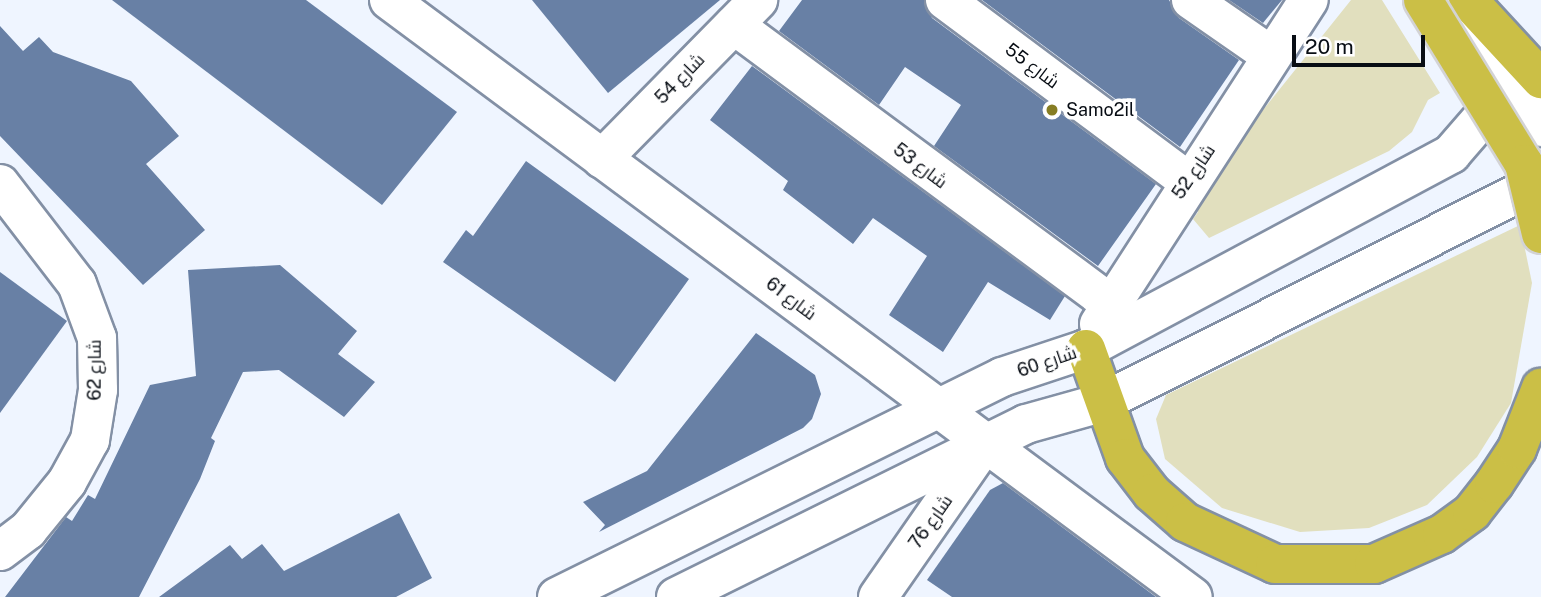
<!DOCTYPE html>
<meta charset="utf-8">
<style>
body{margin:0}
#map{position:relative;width:1541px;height:597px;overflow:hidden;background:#eff5ff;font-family:"Public Sans",Cairo,sans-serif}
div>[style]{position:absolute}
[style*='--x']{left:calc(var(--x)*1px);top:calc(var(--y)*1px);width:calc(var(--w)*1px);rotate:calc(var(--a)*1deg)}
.green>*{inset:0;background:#e1dfbe}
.building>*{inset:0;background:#6880a5}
.roads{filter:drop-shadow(2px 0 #8390a5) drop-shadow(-2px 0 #8390a5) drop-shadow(0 2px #8390a5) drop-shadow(0 -2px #8390a5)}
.street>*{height:38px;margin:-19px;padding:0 19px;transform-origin:19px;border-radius:19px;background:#fff}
.secondary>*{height:38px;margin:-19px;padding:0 19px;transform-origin:19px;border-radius:19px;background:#fff}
.highway>*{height:38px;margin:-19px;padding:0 19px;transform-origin:19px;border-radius:19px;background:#cbbf46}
.bridges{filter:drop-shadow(2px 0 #d3d3d5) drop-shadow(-2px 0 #d3d3d5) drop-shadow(0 2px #d3d3d5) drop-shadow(0 -2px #d3d3d5)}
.highway-bridge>*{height:38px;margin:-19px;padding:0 19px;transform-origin:19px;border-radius:19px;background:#cbbf46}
.dots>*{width:19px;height:19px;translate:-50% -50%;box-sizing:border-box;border:4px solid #fff;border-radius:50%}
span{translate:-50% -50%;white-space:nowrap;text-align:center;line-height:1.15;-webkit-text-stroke:7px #fff;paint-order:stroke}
.street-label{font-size:18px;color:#080d14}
.poi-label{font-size:18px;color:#080d14}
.left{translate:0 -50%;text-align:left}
.scale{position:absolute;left:1292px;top:35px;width:133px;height:32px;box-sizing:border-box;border:4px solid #080d14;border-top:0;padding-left:9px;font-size:21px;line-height:24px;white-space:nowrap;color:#080d14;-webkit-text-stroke:5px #fff;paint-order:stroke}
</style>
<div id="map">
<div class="green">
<i style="clip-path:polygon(1351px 0,1382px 0,1440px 93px,1428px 100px,1412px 132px,1389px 151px,1209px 238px,1193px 219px,1198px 212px,1191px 200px)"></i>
<i style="clip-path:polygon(1520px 225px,1532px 283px,1511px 403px,1477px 457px,1427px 505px,1369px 528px,1300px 532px,1222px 508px,1165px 459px,1156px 419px,1166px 395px)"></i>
</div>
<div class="building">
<i style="clip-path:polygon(112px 0,306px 0,457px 112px,382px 205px)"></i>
<i style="clip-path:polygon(532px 0,720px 0,608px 93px)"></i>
<i style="clip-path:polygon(802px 0,924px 0,932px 18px,1156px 184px,1098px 266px,934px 146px,961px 105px,905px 67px,879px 105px,779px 31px)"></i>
<i style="clip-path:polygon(982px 0,1169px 0,1179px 18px,1239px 60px,1180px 147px)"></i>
<i style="clip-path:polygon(1229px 0,1282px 0,1263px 23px)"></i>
<i style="clip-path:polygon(0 26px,23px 51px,39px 37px,53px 52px,131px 81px,179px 136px,146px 164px,205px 230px,143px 285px,0 136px)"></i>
<i style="clip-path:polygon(752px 66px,1065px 296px,1050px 320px,988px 282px,943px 352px,889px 315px,927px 256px,873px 218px,853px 244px,783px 190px,788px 181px,710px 120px)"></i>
<i style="clip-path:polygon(526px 161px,689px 279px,615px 382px,443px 262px,466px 230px,473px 236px)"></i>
<i style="clip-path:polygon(280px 265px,357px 331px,338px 354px,375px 382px,344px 417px,279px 370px,243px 372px,211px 438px,215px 441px,200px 479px,139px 597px,5px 597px,66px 517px,72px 521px,88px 495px,95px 499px,150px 385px,196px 376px,188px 270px)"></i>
<i style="clip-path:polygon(0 272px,67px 321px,0 413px)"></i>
<i style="clip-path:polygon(756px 333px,815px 375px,821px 394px,812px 419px,803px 428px,599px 532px,605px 525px,583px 502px,647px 471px)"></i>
<i style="clip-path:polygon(1003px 483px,1156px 597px,952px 597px,927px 580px,990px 490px)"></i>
<i style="clip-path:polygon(399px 513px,432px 578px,396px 597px,159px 597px,230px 545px,242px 559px,262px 544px,284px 571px)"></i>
</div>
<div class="roads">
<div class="street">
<i style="--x:945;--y:0;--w:303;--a:36.7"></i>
<i style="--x:1191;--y:0;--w:98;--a:34.7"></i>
<i style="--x:734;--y:25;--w:466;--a:36.5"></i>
<i style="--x:602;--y:159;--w:223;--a:-45.5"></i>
<i style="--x:0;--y:184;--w:126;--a:52.4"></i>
<i style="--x:77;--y:284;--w:58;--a:69.7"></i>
<i style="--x:97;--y:338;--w:52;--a:88.9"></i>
<i style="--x:98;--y:390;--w:51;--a:99.1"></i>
<i style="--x:90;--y:440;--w:48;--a:118.7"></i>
<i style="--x:67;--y:482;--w:62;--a:129.1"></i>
<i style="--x:28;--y:530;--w:35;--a:143"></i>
<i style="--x:1099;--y:324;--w:386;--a:-57.1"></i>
<i style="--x:878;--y:597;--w:184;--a:-55.2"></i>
</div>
<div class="secondary">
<i style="--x:389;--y:0;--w:1001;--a:36.6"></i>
<i style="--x:1447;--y:18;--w:144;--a:49.2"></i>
<i style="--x:557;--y:597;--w:496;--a:-26.3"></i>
<i style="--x:1002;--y:377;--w:89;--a:-18.4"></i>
<i style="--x:1086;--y:349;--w:414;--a:-28.1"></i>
<i style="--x:1451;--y:154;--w:60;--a:-49.1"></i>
<i style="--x:1490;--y:109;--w:29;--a:-65"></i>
<i style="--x:676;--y:597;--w:390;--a:-26.3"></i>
<i style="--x:1026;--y:424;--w:78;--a:-15.6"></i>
<i style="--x:1101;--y:403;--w:492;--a:-26.7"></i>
</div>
<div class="highway">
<i style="--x:1468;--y:0;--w:108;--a:47.3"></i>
<i style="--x:1086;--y:349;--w:116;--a:70.3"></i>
<i style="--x:1125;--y:458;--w:44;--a:52.4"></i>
<i style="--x:1152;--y:493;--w:44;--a:41.3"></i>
<i style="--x:1185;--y:522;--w:99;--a:25"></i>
<i style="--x:1275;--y:564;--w:99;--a:0"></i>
<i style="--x:1374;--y:564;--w:74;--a:-23.8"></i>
<i style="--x:1442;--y:534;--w:37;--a:-36"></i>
<i style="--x:1472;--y:512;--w:36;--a:-52"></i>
<i style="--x:1494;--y:484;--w:42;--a:-56.7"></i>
<i style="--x:1517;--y:449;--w:66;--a:-68.5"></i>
</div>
</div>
<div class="bridges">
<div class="highway-bridge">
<i style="--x:1423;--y:0;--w:193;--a:58.4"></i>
<i style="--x:1524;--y:164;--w:72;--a:76.3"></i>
</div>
</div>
<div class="dots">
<i style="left:1052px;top:110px;background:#867d23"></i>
</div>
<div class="street-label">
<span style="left:1032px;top:66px;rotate:37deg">شارع 55</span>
<span style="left:680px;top:79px;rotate:-46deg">شارع 54</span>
<span style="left:920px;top:166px;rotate:37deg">شارع 53</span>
<span style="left:1194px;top:172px;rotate:-56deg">شارع 52</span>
<span style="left:791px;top:299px;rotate:37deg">شارع 61</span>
<span style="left:1047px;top:362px;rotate:-19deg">شارع 60</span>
<span style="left:95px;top:370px;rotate:-90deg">شارع 62</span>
<span style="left:931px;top:522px;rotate:-55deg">شارع 76</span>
</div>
<div class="poi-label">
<span class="left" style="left:1066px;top:110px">Samo2il</span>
</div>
<div class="scale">20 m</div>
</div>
